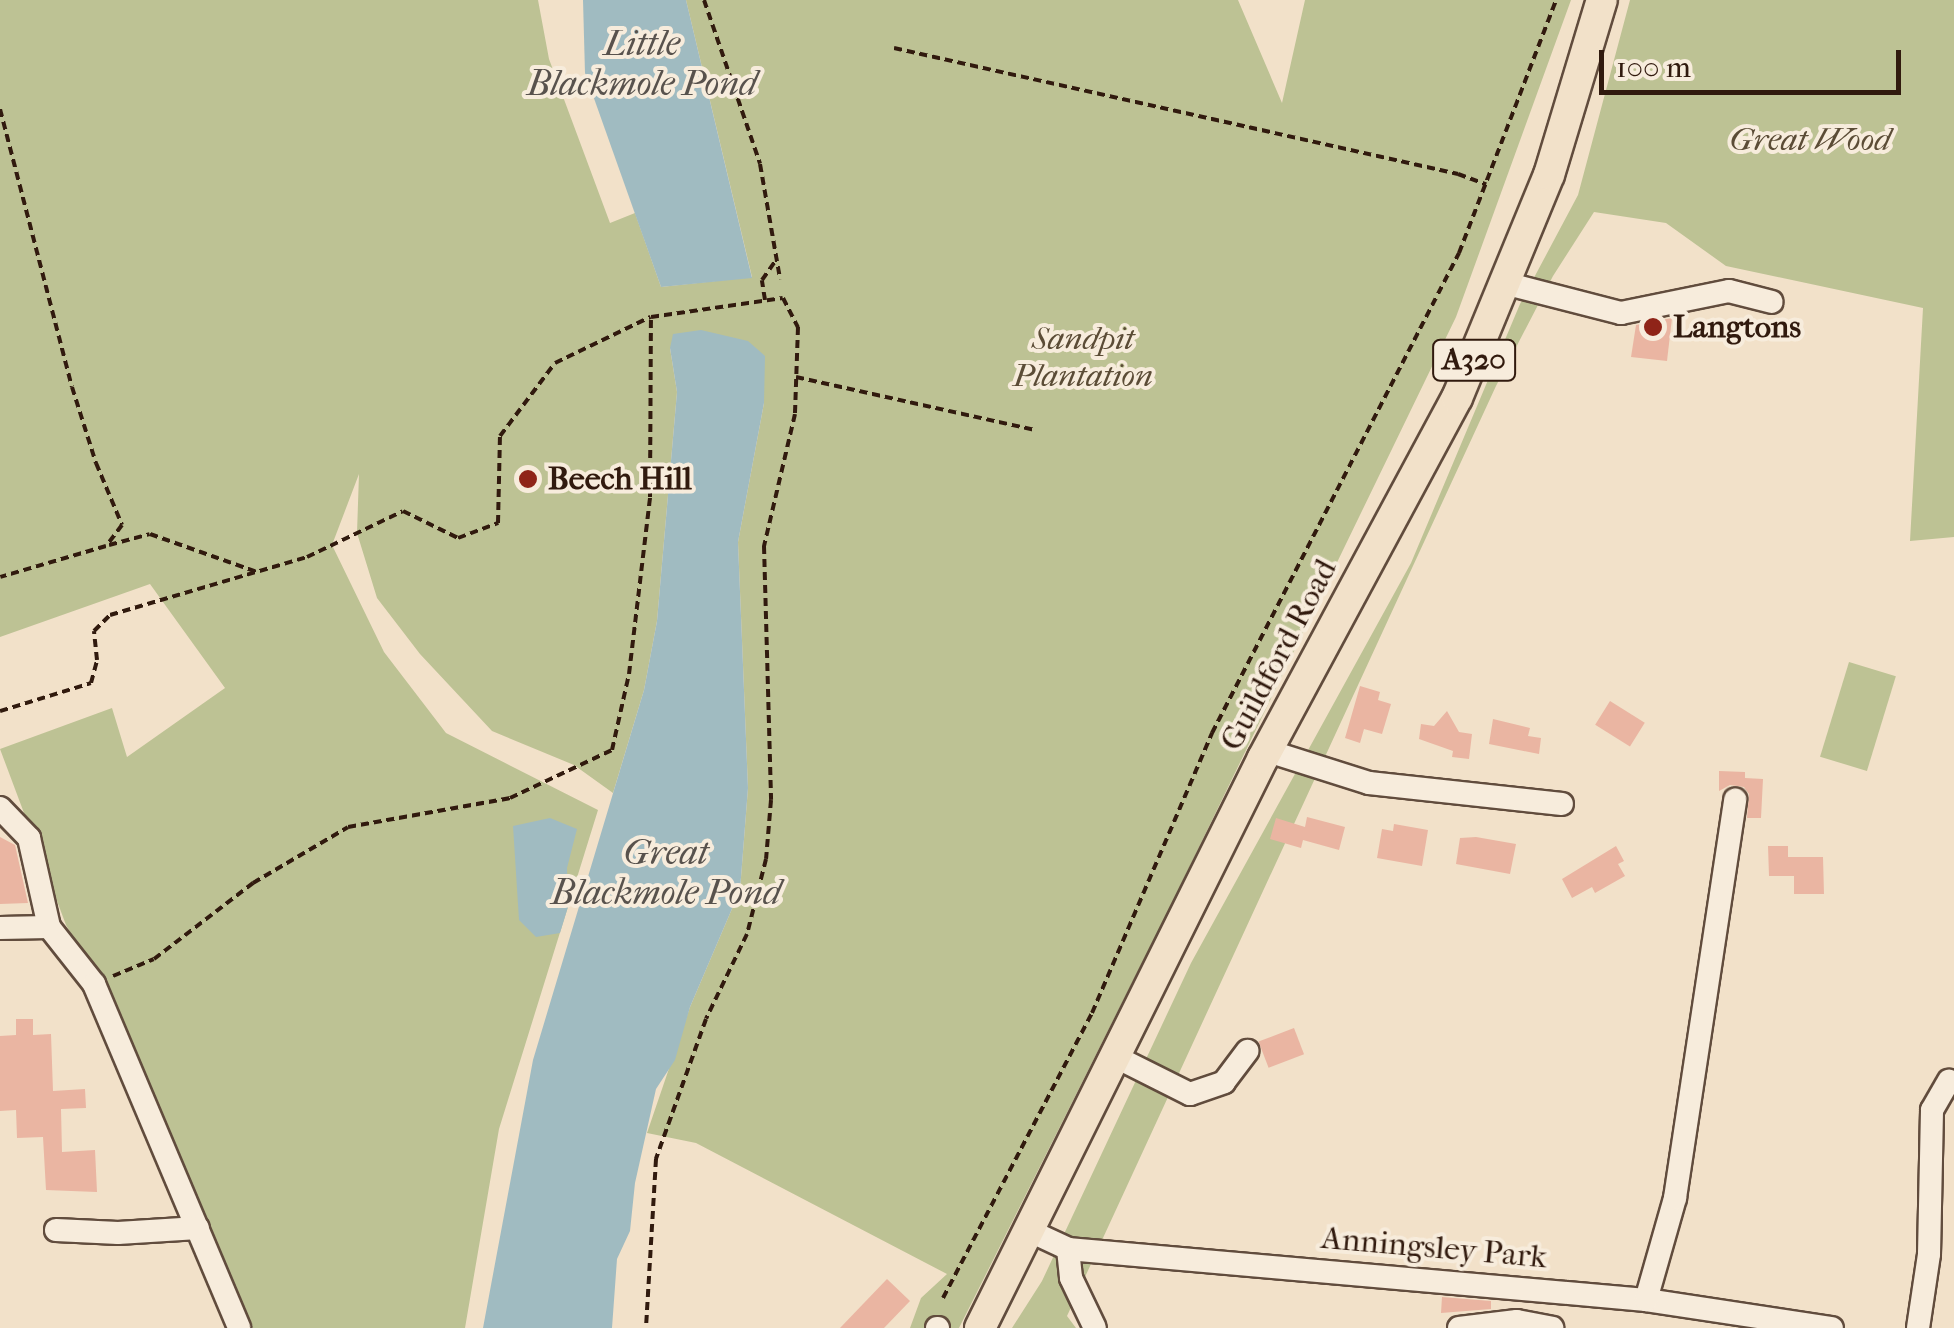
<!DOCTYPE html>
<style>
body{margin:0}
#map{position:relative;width:1954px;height:1328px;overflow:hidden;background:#f2e1c9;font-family:"IM FELL French Canon",serif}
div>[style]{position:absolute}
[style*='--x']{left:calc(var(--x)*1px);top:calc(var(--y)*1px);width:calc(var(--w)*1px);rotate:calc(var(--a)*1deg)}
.green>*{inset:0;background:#bdc294;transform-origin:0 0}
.water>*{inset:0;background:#a0bbc1}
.building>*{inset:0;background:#eab5a2;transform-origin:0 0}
.path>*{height:4px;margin-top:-2px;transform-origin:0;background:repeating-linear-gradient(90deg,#311a0e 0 8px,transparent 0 13px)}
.roads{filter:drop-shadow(2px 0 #614c3d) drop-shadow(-2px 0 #614c3d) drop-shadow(0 2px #614c3d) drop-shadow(0 -2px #614c3d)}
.minor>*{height:22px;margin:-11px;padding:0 11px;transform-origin:11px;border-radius:11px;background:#f7ecdc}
.major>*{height:30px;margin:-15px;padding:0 15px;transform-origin:15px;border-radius:15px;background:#f2e1c9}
.dots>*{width:28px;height:28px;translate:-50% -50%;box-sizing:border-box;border:5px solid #f7ecdc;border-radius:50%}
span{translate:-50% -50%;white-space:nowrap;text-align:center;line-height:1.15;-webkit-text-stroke:8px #f7ecdc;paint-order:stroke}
.shield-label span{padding:2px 8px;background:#f7ecdc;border:2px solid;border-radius:8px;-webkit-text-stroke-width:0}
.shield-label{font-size:30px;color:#311a0e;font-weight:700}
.park-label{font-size:32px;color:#5b4c36;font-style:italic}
.poi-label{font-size:32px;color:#311a0e;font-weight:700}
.left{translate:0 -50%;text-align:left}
.street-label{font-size:32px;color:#311a0e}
.water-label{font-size:35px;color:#58524d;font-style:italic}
.scale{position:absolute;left:1599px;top:50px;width:302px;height:45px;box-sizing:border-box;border:5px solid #311a0e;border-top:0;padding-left:12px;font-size:30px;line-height:35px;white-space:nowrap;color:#311a0e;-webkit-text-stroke:8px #f7ecdc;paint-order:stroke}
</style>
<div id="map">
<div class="green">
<i style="clip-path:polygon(0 0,538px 0,549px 59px,610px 223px,635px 213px,661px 287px,752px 277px,686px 0,1238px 0,1282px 103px,1305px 0,1571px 0,1456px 317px,1168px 911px,959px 1328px,910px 1328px,921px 1298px,947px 1274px,696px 1143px,647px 1133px,690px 1007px,740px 890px,748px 788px,738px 542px,764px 403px,670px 348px,677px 392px,657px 621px,644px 690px,613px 793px,574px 765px,492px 731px,420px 654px,377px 598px,357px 533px,359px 474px,332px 545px,384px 652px,446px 733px,598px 810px,499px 1129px,465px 1328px,247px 1328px,115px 1012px,66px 925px,0 749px,112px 708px,127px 757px,225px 688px,150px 584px,0 637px)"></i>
<i style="clip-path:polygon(1630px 0,1954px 0,1954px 537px,1910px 541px,1923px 308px,1726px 266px,1666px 223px,1594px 212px,1553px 276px,1496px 386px,1067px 1316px,1076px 1328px,1012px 1328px,1042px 1281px,1191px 963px,1411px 563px,1520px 304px,1578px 195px)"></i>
<i style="left:1849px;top:662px;width:49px;height:99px;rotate:17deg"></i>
</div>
<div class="water">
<i style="clip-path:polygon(583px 0,686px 0,752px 278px,661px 287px,585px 73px)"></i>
<i style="clip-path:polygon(701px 330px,748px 341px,765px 356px,764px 403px,738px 542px,748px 788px,740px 890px,690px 1007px,675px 1060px,656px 1089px,635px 1183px,630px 1231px,617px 1259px,612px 1328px,483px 1328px,533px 1060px,644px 690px,657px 621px,677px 392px,670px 348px,673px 334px)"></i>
<i style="clip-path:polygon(550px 818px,577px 829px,567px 868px,568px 907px,560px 933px,536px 937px,519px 920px,513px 826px)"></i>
</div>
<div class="building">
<i style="clip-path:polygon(1672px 318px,1667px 361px,1631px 357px,1636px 325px)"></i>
<i style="clip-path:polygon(1360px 686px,1380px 692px,1378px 700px,1391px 704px,1382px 734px,1364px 729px,1360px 743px,1345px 738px)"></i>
<i style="left:1610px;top:701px;width:41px;height:28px;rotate:32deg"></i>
<i style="clip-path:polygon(1447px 711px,1459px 732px,1472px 734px,1469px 759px,1452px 757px,1453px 751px,1419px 739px,1421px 724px,1434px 726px)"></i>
<i style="clip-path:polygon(1493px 719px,1530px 728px,1528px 736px,1541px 738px,1539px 754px,1489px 744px)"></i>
<i style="clip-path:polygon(1719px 771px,1745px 772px,1745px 778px,1763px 779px,1761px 818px,1747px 818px,1749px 794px,1744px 787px,1730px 785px,1719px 791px)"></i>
<i style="clip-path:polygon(1307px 817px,1345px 827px,1339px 850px,1303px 840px,1301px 848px,1270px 839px,1276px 818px,1305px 827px)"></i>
<i style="clip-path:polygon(1394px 824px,1428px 830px,1422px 866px,1377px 858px,1382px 829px,1393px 831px)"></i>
<i style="clip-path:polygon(0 837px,15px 845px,28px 903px,0 904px)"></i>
<i style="clip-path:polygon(1476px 837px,1516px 844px,1510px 874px,1456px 864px,1460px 838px)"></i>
<i style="clip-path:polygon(1616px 846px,1624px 861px,1618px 864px,1625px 876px,1595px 893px,1592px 887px,1572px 898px,1562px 879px)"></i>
<i style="clip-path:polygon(1768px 846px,1788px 846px,1788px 857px,1823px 857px,1824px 894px,1794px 894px,1794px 876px,1769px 876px)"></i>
<i style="clip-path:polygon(16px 1019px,33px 1019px,33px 1035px,51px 1034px,53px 1091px,85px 1089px,86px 1108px,61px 1109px,62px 1152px,95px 1150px,97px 1192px,46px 1190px,43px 1137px,17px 1138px,16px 1110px,0 1111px,0 1036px,16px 1035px)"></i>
<i style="left:1294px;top:1028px;width:28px;height:38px;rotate:69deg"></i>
<i style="clip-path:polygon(887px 1279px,910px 1301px,884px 1328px,840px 1328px)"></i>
<i style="clip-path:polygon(1442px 1297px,1491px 1301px,1491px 1309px,1441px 1313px)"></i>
</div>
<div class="path">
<i style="--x:704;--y:0;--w:173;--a:71.1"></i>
<i style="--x:760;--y:164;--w:117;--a:80.1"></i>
<i style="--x:894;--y:48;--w:578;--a:12.59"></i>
<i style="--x:1458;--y:174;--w:30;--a:20"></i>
<i style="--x:0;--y:109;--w:287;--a:75.5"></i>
<i style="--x:72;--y:387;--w:80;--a:72.5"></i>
<i style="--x:96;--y:463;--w:67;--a:67.2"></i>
<i style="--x:122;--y:525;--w:26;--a:127"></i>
<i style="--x:106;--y:546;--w:110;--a:163.7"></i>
<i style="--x:765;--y:300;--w:20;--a:-99"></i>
<i style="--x:762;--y:280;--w:24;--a:-55"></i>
<i style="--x:796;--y:377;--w:246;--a:12.5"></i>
<i style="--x:109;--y:545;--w:42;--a:-15"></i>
<i style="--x:150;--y:534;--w:114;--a:19.6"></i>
<i style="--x:0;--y:711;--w:95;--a:-17.1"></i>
<i style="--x:91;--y:683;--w:24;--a:-75"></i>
<i style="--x:97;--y:660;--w:29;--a:-96"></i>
<i style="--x:94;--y:631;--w:23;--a:-45"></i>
<i style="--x:110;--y:615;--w:205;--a:-16.4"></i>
<i style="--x:307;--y:557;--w:106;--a:-25.6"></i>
<i style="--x:403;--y:511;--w:61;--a:26.1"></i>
<i style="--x:458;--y:538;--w:43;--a:-20.6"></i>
<i style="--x:498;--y:523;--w:87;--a:-88.7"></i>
<i style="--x:500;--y:436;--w:91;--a:-53"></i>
<i style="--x:555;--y:363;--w:106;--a:-25.8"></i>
<i style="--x:113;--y:976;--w:44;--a:-22.5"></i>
<i style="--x:154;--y:959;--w:125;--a:-37.5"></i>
<i style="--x:253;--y:883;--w:110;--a:-30.5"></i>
<i style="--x:348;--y:827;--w:165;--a:-10.1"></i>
<i style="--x:510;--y:798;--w:113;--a:-25.2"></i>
<i style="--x:612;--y:750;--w:78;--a:-77.4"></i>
<i style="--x:629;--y:674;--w:178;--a:-83.2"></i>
<i style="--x:650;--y:497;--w:180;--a:-89.7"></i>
<i style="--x:651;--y:317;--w:133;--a:-8.2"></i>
<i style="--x:783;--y:298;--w:33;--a:63"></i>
<i style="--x:798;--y:327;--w:87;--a:92"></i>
<i style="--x:795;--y:414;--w:136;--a:103.2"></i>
<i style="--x:764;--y:546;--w:254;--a:88.4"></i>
<i style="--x:771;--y:800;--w:59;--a:94.8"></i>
<i style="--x:766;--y:859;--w:77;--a:104.2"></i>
<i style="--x:747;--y:934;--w:94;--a:115.8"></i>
<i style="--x:706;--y:1019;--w:149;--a:109.7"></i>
<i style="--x:656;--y:1159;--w:169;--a:93.4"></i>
<i style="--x:943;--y:1298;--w:322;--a:-62.4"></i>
<i style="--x:1092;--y:1013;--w:305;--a:-66.8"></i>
<i style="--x:1212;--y:733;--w:540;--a:-62.77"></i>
<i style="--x:1459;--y:253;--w:271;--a:-69"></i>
</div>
<div class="roads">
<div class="minor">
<i style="--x:1508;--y:284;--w:117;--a:14.4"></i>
<i style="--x:1621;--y:313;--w:110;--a:-11.5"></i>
<i style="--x:1729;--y:291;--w:44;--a:14.3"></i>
<i style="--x:1268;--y:751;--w:106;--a:17.6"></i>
<i style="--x:1369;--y:783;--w:194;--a:6.2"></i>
<i style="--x:0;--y:808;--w:42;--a:46"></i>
<i style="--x:29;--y:838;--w:91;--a:77.3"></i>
<i style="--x:49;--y:927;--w:73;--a:51.7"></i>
<i style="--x:94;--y:984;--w:373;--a:67.1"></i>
<i style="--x:0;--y:928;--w:49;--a:-1.2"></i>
<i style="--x:1114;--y:1056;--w:85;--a:26.6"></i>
<i style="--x:1190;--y:1094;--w:36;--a:-19"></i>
<i style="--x:1224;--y:1082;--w:39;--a:-53"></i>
<i style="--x:56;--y:1230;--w:62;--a:2.8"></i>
<i style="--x:118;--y:1233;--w:80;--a:-3.6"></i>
<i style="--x:1032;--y:1232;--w:40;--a:25"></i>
<i style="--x:1068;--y:1249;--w:580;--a:5.04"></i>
<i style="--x:1646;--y:1300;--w:188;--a:8.6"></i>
<i style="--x:1068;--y:1249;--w:29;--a:84"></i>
<i style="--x:1071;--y:1278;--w:55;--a:64.4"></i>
<i style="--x:1646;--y:1300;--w:106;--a:-74.1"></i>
<i style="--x:1675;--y:1198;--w:403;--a:-81.4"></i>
<i style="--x:937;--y:1328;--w:1;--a:0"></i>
<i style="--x:1459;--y:1328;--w:58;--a:-6.9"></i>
<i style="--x:1517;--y:1321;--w:36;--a:11"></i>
<i style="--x:1918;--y:1328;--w:75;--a:-81.5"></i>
<i style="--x:1929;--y:1254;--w:144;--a:-88.8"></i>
<i style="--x:1932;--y:1110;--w:34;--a:-60"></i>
</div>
<div class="major">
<i style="--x:980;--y:1328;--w:636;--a:-63.6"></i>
<i style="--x:1263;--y:758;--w:409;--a:-61.7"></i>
<i style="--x:1457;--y:398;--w:241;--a:-67.6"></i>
<i style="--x:1549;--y:175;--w:183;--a:-73.2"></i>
</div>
</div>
<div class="dots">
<i style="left:1653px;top:327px;background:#8f2418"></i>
<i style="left:528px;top:479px;background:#8f2418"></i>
</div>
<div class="shield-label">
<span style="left:1474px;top:360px">A320</span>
</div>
<div class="park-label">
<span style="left:1810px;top:140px">Great Wood</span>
<span style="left:1083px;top:358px">Sandpit<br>Plantation</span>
</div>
<div class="poi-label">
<span class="left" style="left:1673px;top:327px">Langtons</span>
<span class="left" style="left:548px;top:479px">Beech Hill</span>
</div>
<div class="street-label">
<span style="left:1279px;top:655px;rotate:-62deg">Guildford Road</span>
<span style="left:1434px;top:1248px;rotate:5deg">Anningsley Park</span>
</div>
<div class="water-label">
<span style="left:642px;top:64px">Little<br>Blackmole Pond</span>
<span style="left:666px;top:873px">Great<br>Blackmole Pond</span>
</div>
<div class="scale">100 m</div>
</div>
